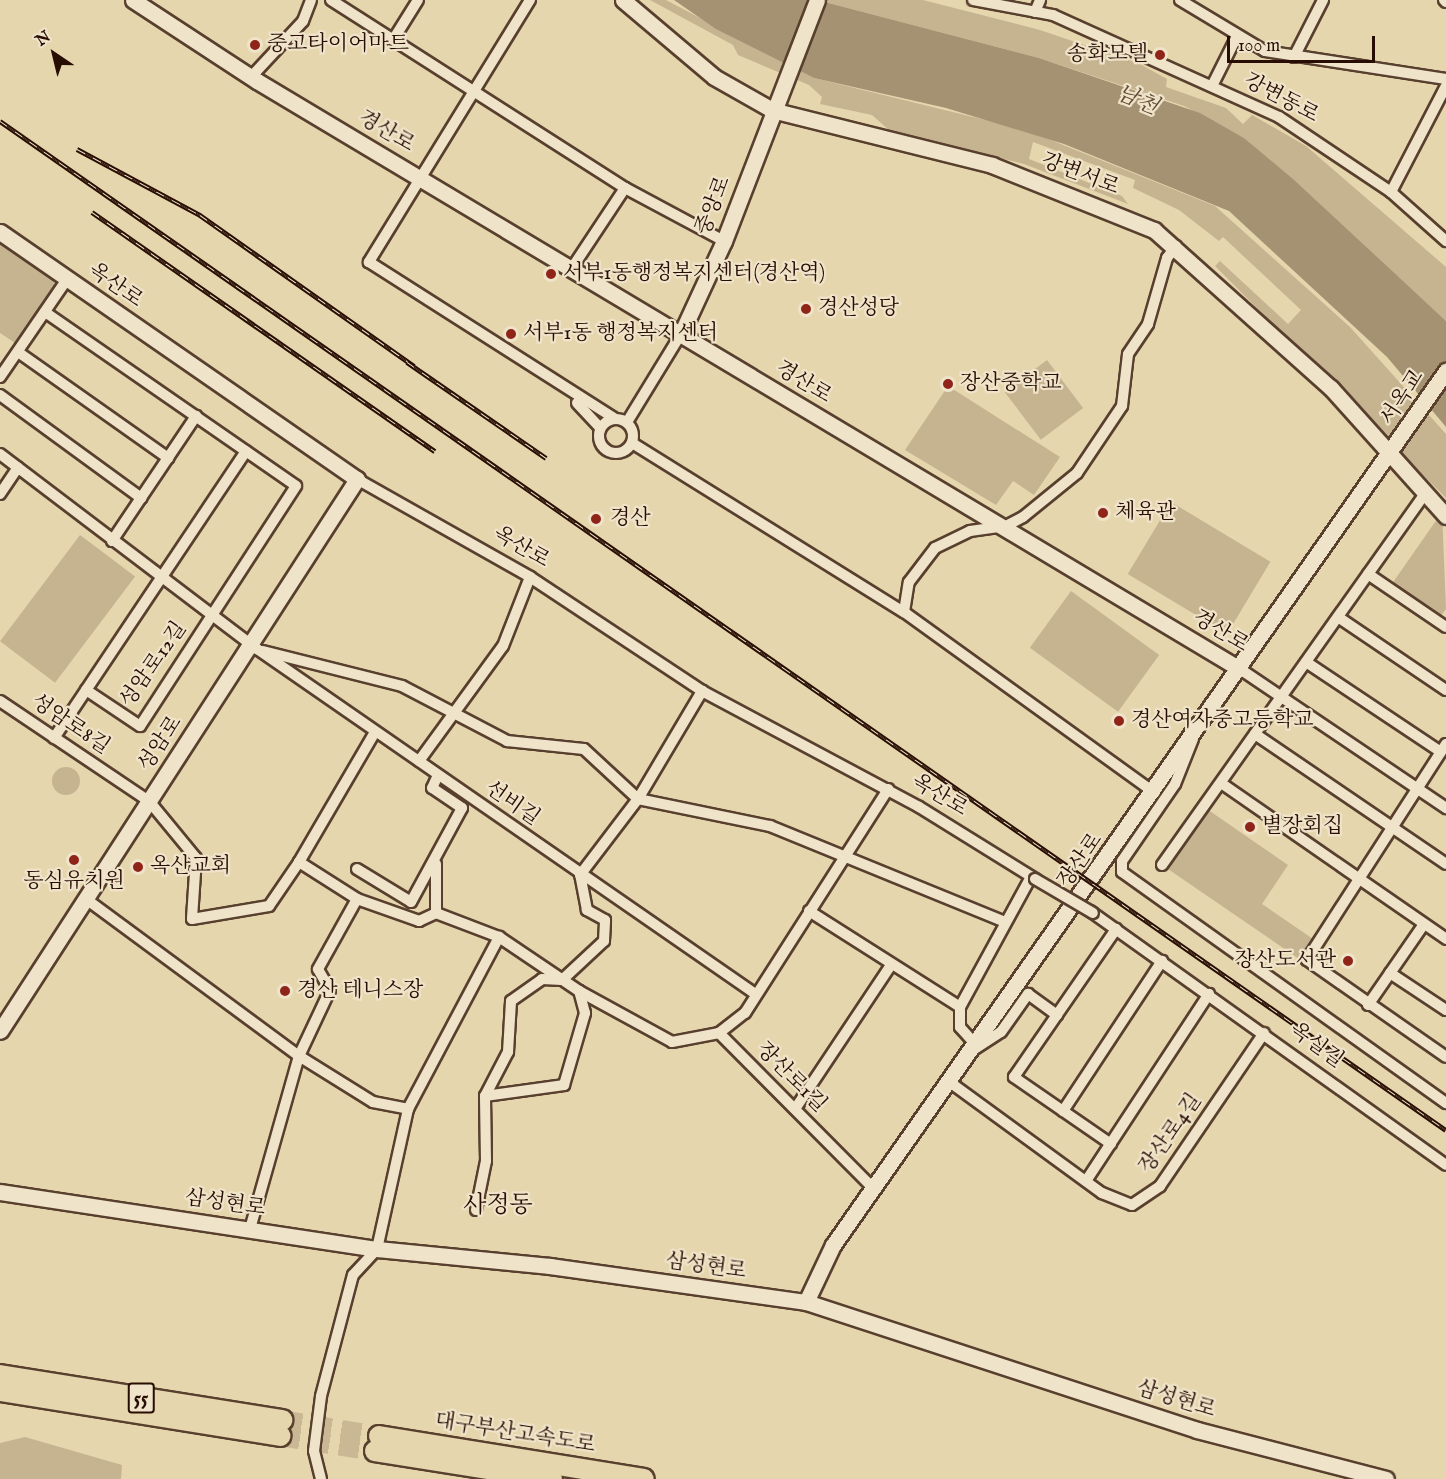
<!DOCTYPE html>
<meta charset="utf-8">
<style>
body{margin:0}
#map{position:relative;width:1446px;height:1479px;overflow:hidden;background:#e6d6ad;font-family:"IM FELL English","Noto Serif KR",serif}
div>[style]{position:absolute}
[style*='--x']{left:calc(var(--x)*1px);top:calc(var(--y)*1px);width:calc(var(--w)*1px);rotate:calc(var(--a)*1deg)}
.green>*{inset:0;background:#c6b490;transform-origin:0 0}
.round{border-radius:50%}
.water>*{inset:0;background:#a59273}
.highway-tunnel>*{height:20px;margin-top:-10px;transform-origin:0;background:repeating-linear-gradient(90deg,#cab894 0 20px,transparent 0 30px)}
.roads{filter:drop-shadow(2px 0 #583f2e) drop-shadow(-2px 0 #583f2e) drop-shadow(0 2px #583f2e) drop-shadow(0 -2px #583f2e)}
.street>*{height:10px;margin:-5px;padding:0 5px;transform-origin:5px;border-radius:5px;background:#efe4ca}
.street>.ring{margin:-5px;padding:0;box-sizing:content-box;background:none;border:10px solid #efe4ca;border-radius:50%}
.secondary>*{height:15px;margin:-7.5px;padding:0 7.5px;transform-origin:7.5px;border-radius:7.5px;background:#efe4ca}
.highway>*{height:20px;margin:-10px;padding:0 10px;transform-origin:10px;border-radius:10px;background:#e6d6ad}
.rail>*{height:5px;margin-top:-2.5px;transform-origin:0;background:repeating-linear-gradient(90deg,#efe4ca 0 9px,#280d03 0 18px);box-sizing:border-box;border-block:2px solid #280d03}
.bridges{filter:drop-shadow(2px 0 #583f2e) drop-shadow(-2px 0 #583f2e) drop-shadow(0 2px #583f2e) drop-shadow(0 -2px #583f2e)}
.street-bridge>*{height:10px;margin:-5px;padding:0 5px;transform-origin:5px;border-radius:5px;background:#efe4ca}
.dots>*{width:16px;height:16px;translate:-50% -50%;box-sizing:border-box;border:3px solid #efe4ca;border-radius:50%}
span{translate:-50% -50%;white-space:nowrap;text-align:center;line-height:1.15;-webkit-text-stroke:4.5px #efe4ca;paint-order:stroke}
.shield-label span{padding:2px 4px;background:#efe4ca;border:2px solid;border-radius:4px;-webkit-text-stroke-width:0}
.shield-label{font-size:20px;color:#280d03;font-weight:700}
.poi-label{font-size:21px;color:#280d03}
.left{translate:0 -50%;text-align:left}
.right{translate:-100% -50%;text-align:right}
.street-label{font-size:21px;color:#280d03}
.water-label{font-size:22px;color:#604935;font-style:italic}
.quarter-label{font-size:24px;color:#280d03}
.north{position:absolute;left:24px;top:24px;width:60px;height:60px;-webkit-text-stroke:4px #efe4ca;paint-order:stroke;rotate:325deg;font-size:16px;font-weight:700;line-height:24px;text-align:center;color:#280d03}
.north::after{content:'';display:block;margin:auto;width:21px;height:27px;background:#280d03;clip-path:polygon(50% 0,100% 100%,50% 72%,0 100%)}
.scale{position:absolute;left:1227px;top:36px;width:148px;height:27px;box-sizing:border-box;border:3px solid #280d03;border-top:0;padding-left:8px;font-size:18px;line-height:21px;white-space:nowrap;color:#280d03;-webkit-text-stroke:4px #efe4ca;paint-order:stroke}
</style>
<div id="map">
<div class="green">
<i style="clip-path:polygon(650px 0,666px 0,814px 78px,1026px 130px,1215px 206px,1350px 327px,1446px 434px,1446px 498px,1215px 266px,1220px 261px,1288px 324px,1301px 310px,1223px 237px,1219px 241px,1179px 210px,1133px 188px,1135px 180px,1033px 142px,1029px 159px,1122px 196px,1128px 204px,1024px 164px,890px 131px,872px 115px,820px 104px,822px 97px,809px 85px,738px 55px,733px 45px)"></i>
<i style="clip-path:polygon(817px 0,923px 0,1040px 30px,1140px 64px,1167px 79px,1166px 87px,1226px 108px,1243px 124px,1252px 115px,1306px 146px,1446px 267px,1446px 321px,1244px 138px,1184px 106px,1039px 58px)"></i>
<i style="clip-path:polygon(0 237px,53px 273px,54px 285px,15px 343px,0 333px)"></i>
<i style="left:1047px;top:360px;width:60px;height:53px;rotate:53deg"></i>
<i style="clip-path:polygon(948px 386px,1060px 457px,1034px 495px,1013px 481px,996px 505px,905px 450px)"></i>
<i style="left:1171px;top:502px;width:116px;height:84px;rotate:31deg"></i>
<i style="clip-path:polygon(1442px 512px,1446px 609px,1437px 621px,1389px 588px)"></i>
<i style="left:80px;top:535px;width:69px;height:133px;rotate:37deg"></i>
<i style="left:1071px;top:591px;width:109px;height:70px;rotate:36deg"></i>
<i class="round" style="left:52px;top:767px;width:28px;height:28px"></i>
<i style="clip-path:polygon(1204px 807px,1288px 865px,1262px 904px,1316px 941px,1311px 967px,1162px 865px)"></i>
<i style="clip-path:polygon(25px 1437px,122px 1465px,121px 1479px,0 1479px,0 1443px)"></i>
</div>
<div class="water">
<i style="clip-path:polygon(674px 0,817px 0,1039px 58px,1200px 113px,1244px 138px,1293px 179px,1446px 321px,1446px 427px,1387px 357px,1229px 211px,1064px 144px,946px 108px,814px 78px,716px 29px)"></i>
</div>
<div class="highway-tunnel">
<i style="--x:282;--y:1420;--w:98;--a:9.4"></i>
<i style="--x:280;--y:1436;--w:96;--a:9"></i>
</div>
<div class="roads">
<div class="street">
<i style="--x:331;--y:0;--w:349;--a:32.6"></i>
<i style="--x:625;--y:188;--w:112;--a:28.2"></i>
<i style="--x:530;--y:0;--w:308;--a:121.6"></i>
<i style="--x:369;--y:262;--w:290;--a:32.5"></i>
<i style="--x:973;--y:0;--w:81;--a:10.6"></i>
<i style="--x:1053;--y:15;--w:248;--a:24.3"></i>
<i style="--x:1279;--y:117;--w:135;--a:33.8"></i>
<i style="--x:1391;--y:192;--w:74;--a:41.7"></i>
<i style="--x:1180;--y:0;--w:99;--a:31"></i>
<i style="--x:1265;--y:51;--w:183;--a:8.8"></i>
<i style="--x:1444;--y:0;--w:3;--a:45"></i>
<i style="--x:1035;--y:12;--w:13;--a:-67"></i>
<i style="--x:393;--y:40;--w:47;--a:-58"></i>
<i style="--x:1294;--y:57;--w:64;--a:-63"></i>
<i style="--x:251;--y:77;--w:76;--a:-47.1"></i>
<i style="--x:303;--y:21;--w:22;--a:-69"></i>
<i style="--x:1212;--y:86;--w:56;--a:-63.4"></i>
<i style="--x:1391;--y:192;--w:119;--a:-62.6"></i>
<i style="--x:572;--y:268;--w:96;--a:-56.5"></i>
<i style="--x:45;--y:312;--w:305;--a:34.7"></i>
<i style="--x:296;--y:486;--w:286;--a:123"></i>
<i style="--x:140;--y:726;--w:65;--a:-146.3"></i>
<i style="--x:18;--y:352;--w:184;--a:35.2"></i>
<i style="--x:0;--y:377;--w:119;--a:-55.6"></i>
<i style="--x:0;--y:395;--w:175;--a:36.1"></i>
<i style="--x:577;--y:403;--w:34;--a:47"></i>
<i class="ring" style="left:599px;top:419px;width:24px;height:24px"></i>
<i style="--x:627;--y:422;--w:103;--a:-58.5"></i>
<i style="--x:632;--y:443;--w:320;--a:31.9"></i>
<i style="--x:904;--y:612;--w:309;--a:35.8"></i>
<i style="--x:0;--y:454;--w:323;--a:37.2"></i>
<i style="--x:257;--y:649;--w:604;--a:34.69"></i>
<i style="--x:357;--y:479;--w:199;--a:29.5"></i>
<i style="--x:530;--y:577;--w:206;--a:33.5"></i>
<i style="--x:702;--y:691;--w:246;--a:28.1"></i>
<i style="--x:919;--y:807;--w:137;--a:31.8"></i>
<i style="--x:0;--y:494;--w:32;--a:-56"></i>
<i style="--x:112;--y:541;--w:151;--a:-56.1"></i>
<i style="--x:1368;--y:574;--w:94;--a:34.2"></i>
<i style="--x:904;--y:612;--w:30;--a:-81"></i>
<i style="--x:909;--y:582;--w:43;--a:-52.6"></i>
<i style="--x:935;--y:548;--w:39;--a:-26"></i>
<i style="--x:970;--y:531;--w:36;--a:-8"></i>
<i style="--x:1006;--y:526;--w:19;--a:-28"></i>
<i style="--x:1023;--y:517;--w:70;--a:-39.2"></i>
<i style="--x:1077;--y:473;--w:81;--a:-56.1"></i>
<i style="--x:1122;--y:406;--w:52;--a:-83.4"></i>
<i style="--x:1128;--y:354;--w:36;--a:-56"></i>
<i style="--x:1148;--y:324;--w:69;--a:-73.9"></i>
<i style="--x:1167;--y:258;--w:15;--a:-53"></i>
<i style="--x:1338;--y:617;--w:130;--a:34.1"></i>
<i style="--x:263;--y:651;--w:143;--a:14.1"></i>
<i style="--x:402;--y:686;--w:119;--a:27.6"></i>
<i style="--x:507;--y:741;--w:77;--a:5.9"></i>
<i style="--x:584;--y:749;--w:74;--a:42.8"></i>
<i style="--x:638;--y:799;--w:126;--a:-59.3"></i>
<i style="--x:1306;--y:662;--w:162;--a:33.7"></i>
<i style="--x:1240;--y:669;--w:249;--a:34"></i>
<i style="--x:0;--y:701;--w:179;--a:33.9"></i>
<i style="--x:149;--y:801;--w:74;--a:50.5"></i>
<i style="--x:196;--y:858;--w:61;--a:93.8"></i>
<i style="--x:192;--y:919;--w:78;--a:-9.6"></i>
<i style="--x:269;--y:906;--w:53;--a:-55.7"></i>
<i style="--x:375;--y:732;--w:151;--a:120.3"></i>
<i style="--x:299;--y:862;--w:69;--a:32.5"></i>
<i style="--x:357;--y:899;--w:66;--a:19.5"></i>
<i style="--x:419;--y:921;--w:19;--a:-25"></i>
<i style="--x:436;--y:913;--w:67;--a:20.9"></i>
<i style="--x:499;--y:937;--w:97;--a:34"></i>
<i style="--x:579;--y:991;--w:106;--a:28.7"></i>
<i style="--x:672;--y:1042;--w:48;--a:-10.8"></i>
<i style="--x:1255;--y:734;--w:231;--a:34.2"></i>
<i style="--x:54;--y:738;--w:345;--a:-56.2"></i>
<i style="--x:1193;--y:739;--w:48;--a:111.8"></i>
<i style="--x:1175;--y:784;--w:93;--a:124.5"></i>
<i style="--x:1122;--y:861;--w:11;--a:90"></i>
<i style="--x:1122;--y:872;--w:398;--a:35.5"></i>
<i style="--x:1446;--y:744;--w:257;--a:122.8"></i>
<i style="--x:1307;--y:960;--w:169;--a:34.9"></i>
<i style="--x:419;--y:761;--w:142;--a:-53.9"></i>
<i style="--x:503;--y:646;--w:74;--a:-68.6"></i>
<i style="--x:1221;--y:783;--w:274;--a:34.7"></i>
<i style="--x:1162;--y:865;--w:457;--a:-54.7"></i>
<i style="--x:357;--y:869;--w:63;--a:31.4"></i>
<i style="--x:411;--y:902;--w:107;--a:-61.5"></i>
<i style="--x:462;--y:808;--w:36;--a:-146"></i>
<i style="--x:432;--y:788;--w:14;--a:-65"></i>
<i style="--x:86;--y:899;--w:265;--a:36.4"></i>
<i style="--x:299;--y:1056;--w:87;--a:31.9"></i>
<i style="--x:373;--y:1102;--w:36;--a:11"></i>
<i style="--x:809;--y:911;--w:179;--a:32.4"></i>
<i style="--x:1090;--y:911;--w:437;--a:35.5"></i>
<i style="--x:436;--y:913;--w:49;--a:-90"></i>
<i style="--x:1390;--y:973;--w:67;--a:33.5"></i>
<i style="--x:1368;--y:1005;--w:98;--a:-55.3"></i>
<i style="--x:976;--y:1045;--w:24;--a:-132"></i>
<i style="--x:960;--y:1027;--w:20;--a:-90"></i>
<i style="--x:960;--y:1007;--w:148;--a:-61.4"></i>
<i style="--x:973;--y:1050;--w:33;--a:-33"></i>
<i style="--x:1001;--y:1032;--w:47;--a:-54.6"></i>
<i style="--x:1028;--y:994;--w:36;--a:36"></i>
<i style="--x:951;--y:1083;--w:187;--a:36.1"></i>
<i style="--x:1102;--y:1193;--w:32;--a:22"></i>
<i style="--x:1132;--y:1205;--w:34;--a:-34"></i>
<i style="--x:1160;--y:1186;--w:185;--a:-55.8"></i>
<i style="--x:485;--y:1096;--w:80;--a:-7.9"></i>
<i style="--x:564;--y:1085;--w:75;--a:-73.7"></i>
<i style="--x:585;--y:1013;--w:23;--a:-105"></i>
<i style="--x:795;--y:1109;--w:173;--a:-56.3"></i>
<i style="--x:1063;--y:1111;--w:180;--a:-56.6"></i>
<i style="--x:1111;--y:1144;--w:118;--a:-145.4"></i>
<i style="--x:1014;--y:1077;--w:180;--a:-55.4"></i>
<i style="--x:1086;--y:1181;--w:224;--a:-56.7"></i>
<i style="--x:874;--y:1189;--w:220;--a:-134.8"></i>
<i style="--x:719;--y:1033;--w:33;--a:-38"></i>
<i style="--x:745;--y:1013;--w:266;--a:-57.4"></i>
<i style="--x:476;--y:1210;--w:50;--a:-78.5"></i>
<i style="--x:486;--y:1161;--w:65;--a:-90.9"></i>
<i style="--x:485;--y:1096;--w:50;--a:-62.4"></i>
<i style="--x:508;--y:1052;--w:51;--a:-86.6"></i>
<i style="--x:511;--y:1001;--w:38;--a:-35"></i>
<i style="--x:542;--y:979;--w:20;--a:3"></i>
<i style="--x:562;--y:980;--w:57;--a:-42.9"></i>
<i style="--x:604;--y:941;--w:21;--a:-87"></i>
<i style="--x:605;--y:920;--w:21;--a:-151"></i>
<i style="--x:587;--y:910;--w:36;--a:-101"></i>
<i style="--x:580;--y:875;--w:96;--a:-52.7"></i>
<i style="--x:638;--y:799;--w:135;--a:11.6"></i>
<i style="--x:770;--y:826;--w:254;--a:22.2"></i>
<i style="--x:250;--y:1229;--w:180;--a:-74.2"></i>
<i style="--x:299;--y:1056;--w:73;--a:-64.8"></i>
<i style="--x:330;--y:990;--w:24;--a:-120"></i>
<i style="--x:318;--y:969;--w:80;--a:-60.9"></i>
<i style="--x:321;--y:1479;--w:29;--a:-104"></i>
<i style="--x:314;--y:1451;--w:55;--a:-82.7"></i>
<i style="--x:321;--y:1396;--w:125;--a:-75.2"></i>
<i style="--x:353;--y:1275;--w:35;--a:-47"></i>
<i style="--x:377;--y:1249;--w:143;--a:-77.5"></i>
<i style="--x:408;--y:1109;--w:195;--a:-62.1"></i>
</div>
<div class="secondary">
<i style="--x:133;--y:0;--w:148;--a:33.2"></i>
<i style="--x:257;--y:81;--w:1145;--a:30.89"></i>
<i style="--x:623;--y:0;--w:119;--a:40.2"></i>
<i style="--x:714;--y:77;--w:67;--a:29.6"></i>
<i style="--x:772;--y:110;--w:227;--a:14"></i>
<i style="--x:992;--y:165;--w:175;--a:21.9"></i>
<i style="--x:1154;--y:230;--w:237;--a:41.8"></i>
<i style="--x:1331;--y:388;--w:172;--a:48.1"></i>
<i style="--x:0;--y:232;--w:434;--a:34.7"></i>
<i style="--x:357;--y:479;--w:657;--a:122.89"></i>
<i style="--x:681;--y:334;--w:102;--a:-65.2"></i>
<i style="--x:724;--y:241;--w:258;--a:-68.9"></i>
<i style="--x:0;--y:1192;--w:381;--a:8.6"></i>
<i style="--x:377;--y:1249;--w:174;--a:5.6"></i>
<i style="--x:550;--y:1266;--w:259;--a:8"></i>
<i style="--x:806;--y:1302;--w:411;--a:18.1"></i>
<i style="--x:1197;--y:1430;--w:195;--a:14.5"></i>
<i style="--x:806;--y:1302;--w:63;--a:-64.7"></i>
<i style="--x:833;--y:1245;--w:1068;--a:-54.96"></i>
</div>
<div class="highway">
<i style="--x:0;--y:1375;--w:286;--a:9.1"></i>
<i style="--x:0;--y:1391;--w:284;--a:9.1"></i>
<i style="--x:379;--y:1436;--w:268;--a:9.2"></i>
<i style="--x:375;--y:1451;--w:179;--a:9"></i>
</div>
</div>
<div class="rail">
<i style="--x:0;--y:121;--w:1763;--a:34.91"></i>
<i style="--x:77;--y:149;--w:140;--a:28.2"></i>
<i style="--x:200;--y:215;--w:262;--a:35.2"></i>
<i style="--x:92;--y:212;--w:418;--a:34.9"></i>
<i style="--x:407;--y:362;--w:169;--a:34.6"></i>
</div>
<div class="bridges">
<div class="street-bridge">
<i style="--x:1035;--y:879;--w:67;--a:30.4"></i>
</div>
</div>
<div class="dots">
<i style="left:255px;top:45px;background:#8f2418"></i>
<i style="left:1160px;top:55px;background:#8f2418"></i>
<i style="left:551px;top:274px;background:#8f2418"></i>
<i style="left:806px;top:309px;background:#8f2418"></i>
<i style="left:511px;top:334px;background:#8f2418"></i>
<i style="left:948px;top:384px;background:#8f2418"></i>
<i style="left:1103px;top:513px;background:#8f2418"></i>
<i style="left:596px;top:519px;background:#8f2418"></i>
<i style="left:1119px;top:721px;background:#8f2418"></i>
<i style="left:1250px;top:827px;background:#8f2418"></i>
<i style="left:74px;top:860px;background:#8f2418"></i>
<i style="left:138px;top:867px;background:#8f2418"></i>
<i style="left:1348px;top:961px;background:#8f2418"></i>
<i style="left:285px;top:991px;background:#8f2418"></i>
</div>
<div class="shield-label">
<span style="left:141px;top:1398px">55</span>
</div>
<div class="poi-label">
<span class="left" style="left:267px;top:45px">중고타이어마트</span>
<span class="right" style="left:1148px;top:55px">송화모텔</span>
<span class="left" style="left:563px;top:274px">서부1동행정복지센터(경산역)</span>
<span class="left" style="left:818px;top:309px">경산성당</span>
<span class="left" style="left:523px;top:334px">서부1동 행정복지센터</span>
<span class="left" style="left:960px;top:384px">장산중학교</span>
<span class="left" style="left:1115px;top:513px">체육관</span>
<span class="left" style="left:610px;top:519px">경산</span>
<span class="left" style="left:1131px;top:721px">경산여자중고등학교</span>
<span class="left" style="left:1262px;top:827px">별장회집</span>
<span class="left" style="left:150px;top:867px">옥산교회</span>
<span style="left:74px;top:882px">동심유치원</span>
<span class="right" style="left:1336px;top:961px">장산도서관</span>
<span class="left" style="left:297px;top:991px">경산 테니스장</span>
</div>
<div class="street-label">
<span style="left:1281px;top:99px;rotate:28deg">강변동로</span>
<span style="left:386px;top:132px;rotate:30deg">경산로</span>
<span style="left:1080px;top:175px;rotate:21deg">강변서로</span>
<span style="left:714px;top:206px;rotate:-69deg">중앙로</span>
<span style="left:115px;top:286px;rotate:35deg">옥산로</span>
<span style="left:803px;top:383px;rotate:31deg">경산로</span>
<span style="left:1403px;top:398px;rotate:-57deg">서옥교</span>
<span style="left:521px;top:548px;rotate:30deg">옥산로</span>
<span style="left:1220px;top:632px;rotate:31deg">경산로</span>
<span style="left:154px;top:665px;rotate:-55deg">성암로12길</span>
<span style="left:70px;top:725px;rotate:34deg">성암로8길</span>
<span style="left:161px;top:744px;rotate:-57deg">성암로</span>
<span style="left:939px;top:796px;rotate:31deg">옥산로</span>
<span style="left:512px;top:804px;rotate:35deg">선비길</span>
<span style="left:1081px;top:861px;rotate:-55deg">장산로</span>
<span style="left:1316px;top:1046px;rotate:36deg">옥실길</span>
<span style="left:791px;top:1078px;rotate:45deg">장산로1길</span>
<span style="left:1171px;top:1134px;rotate:-55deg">장산로4길</span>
<span style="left:225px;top:1204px;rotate:8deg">삼성현로</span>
<span style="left:706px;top:1267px;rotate:8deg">삼성현로</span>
<span style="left:1176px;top:1400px;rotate:17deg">삼성현로</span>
<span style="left:515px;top:1434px;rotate:9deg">대구부산고속도로</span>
</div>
<div class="water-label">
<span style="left:1137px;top:101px;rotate:23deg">남천</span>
</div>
<div class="quarter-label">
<span style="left:498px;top:1206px">사정동</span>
</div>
<div class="north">N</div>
<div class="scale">100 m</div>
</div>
